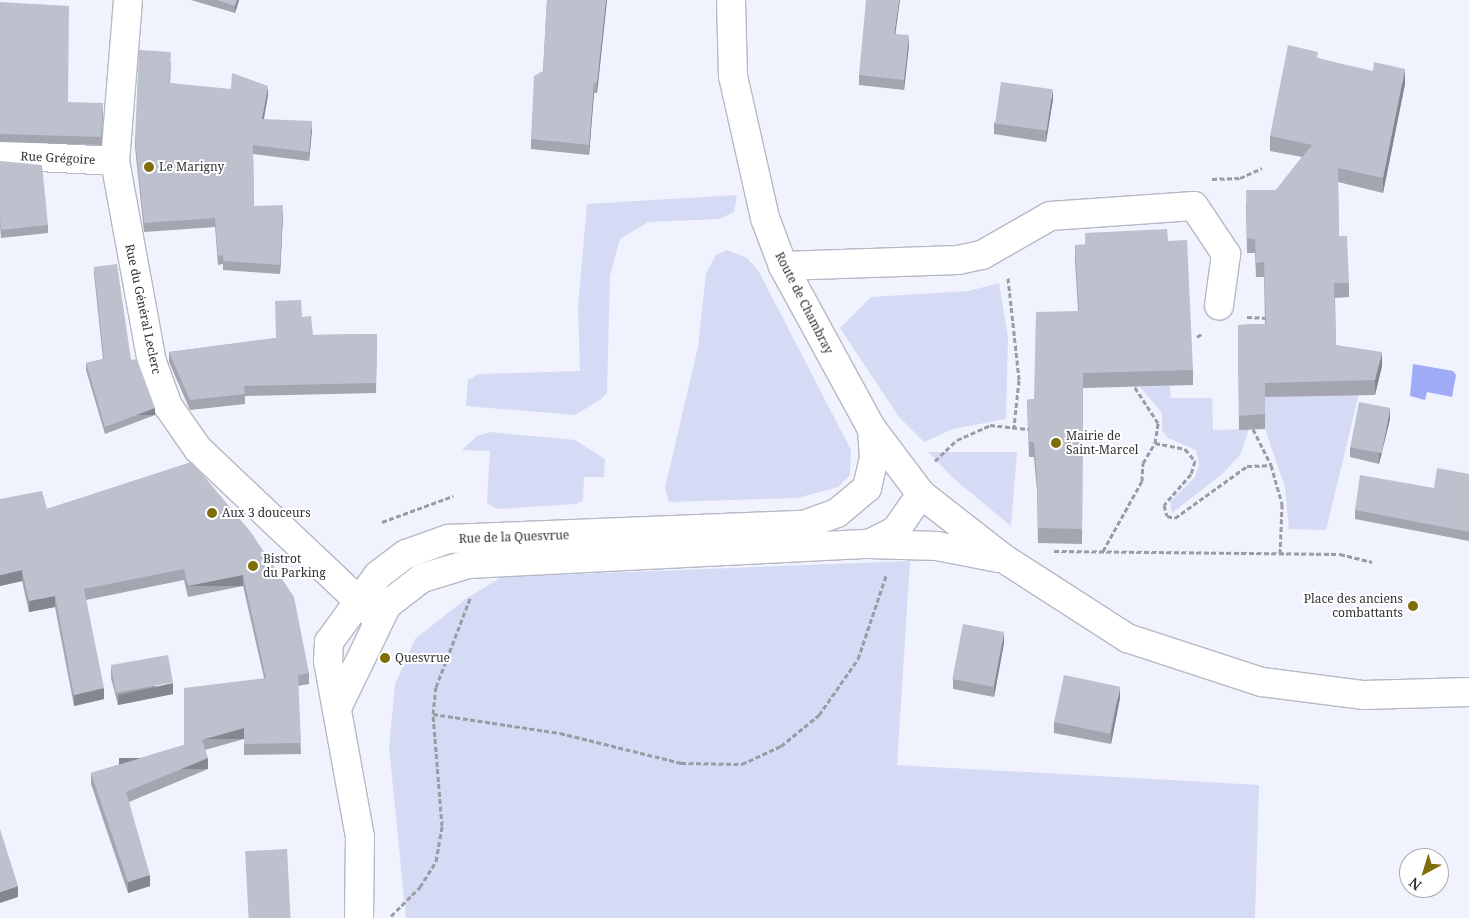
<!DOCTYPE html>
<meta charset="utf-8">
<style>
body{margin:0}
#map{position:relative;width:1469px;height:918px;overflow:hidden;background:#f0f2fd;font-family:"Noto Serif",serif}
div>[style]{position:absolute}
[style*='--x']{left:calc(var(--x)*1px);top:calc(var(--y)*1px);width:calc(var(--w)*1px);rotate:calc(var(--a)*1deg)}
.green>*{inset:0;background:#d5daf5}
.water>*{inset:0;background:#a0abf8}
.path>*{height:3px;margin-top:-1.5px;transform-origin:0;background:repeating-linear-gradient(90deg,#9a9ca4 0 5px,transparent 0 7.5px)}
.roads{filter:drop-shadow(1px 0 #b6b9c5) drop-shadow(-1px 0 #b6b9c5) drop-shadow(0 1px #b6b9c5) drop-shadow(0 -1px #b6b9c5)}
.street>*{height:28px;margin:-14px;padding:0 14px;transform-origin:14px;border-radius:14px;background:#fff}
.secondary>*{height:28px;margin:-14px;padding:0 14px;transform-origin:14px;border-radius:14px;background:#fff}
.wall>*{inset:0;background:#a3a5b0}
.shaded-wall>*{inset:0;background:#848690;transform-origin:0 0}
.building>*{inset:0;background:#bdc0cd;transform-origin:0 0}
.dots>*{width:14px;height:14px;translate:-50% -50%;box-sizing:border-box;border:2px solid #fff;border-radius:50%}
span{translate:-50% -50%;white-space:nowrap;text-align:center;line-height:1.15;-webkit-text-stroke:4px #fff;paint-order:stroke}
.street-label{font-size:12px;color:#2f3035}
.poi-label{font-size:12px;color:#2f3035}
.left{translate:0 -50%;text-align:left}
.right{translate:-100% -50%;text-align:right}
.north{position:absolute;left:1399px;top:848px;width:50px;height:50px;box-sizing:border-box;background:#fff;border:1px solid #acacae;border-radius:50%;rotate:219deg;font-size:14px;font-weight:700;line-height:20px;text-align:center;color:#2f3035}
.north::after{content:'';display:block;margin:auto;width:18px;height:22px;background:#7f6d09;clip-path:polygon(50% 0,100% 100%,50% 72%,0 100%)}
</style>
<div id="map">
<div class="green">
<i style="clip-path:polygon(737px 195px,734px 212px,719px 219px,648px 222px,620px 239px,610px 276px,607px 393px,601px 399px,575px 415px,466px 406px,468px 380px,479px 374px,580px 371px,578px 306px,587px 204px)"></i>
<i style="clip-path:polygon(727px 250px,747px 258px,758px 270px,851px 450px,850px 475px,838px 487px,797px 498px,669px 502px,665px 488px,698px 347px,706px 273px,716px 255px)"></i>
<i style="clip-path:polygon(999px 283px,1008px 338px,1006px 419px,953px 429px,924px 442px,899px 417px,840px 328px,871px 297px,969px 291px)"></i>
<i style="clip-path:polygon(1170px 386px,1171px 398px,1212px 398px,1213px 430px,1249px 429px,1240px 455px,1221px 475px,1172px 513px,1170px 502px,1195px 477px,1199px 464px,1196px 450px,1168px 438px,1162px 430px,1162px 413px,1140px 387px)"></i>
<i style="clip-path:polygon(1359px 394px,1326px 530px,1289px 529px,1285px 487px,1265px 429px,1265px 397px)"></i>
<i style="clip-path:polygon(490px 432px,575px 440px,605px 459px,604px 477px,584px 477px,583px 501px,576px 504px,497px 509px,487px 503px,490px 451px,462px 450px,477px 436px)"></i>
<i style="clip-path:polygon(928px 452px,1017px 452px,1011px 526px,953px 478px)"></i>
<i style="clip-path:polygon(910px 561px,897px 765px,1259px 785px,1255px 918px,406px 918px,389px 747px,395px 684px,415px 639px,467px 598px,502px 577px)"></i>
</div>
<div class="water">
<i style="clip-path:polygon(1413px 364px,1453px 371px,1456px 375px,1452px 397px,1427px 392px,1425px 400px,1410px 396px)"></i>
</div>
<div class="path">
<i style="--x:1212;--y:179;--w:28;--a:-2"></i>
<i style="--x:1240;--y:178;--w:24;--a:-24"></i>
<i style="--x:1008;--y:278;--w:103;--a:83.8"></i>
<i style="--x:1019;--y:380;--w:47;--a:96.1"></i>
<i style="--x:1247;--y:317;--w:21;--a:3"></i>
<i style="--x:1197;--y:337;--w:7;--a:-34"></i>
<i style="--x:1253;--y:429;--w:40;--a:63.4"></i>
<i style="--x:1271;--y:465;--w:41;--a:74.2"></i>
<i style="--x:1282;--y:504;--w:51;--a:92.2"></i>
<i style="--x:1155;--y:443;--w:31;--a:11"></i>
<i style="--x:1185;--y:449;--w:16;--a:50"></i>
<i style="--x:1195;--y:461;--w:14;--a:107"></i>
<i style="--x:1191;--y:474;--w:41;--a:131.1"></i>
<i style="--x:1164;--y:505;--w:11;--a:75"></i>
<i style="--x:1167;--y:516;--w:8;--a:14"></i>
<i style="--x:1175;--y:518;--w:89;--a:-35.8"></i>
<i style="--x:1247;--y:466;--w:24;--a:-2"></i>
<i style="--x:935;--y:461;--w:30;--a:-44"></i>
<i style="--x:957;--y:440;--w:36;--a:-24"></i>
<i style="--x:990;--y:425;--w:38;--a:6"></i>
<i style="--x:382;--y:522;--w:76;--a:-20.1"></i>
<i style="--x:1054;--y:551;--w:286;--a:0.6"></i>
<i style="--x:1340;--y:554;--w:33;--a:14"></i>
<i style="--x:1103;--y:551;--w:80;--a:-60.9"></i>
<i style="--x:1142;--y:481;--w:18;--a:-87"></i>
<i style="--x:1143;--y:463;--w:23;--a:-59"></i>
<i style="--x:1155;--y:443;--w:20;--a:-81"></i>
<i style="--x:1158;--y:423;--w:44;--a:-123"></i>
<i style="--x:433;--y:714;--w:27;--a:-84"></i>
<i style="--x:436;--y:687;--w:97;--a:-69"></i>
<i style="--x:391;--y:916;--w:41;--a:-45"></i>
<i style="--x:420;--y:887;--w:31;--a:-58"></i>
<i style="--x:436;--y:861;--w:36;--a:-80"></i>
<i style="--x:442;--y:826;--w:112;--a:-94.6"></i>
<i style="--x:433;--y:714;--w:128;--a:8.5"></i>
<i style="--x:560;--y:733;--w:125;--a:13.9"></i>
<i style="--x:681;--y:763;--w:61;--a:0.9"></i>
<i style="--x:742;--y:764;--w:43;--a:-24.8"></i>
<i style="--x:781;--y:746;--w:49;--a:-39.2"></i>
<i style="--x:819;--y:715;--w:68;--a:-55.1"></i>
<i style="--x:858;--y:659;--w:88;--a:-71.4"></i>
</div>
<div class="roads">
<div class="street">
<i style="--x:128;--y:0;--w:162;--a:94.6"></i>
<i style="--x:115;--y:161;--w:204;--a:79.6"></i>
<i style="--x:152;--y:362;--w:47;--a:70"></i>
<i style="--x:168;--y:406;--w:52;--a:55.1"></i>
<i style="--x:198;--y:449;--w:246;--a:43.4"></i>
<i style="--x:0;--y:155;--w:115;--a:3"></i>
<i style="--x:783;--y:266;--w:175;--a:-2"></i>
<i style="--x:958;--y:260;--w:25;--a:-12"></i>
<i style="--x:982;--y:255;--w:78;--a:-29.8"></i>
<i style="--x:1050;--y:216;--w:144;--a:-4"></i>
<i style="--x:1194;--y:206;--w:58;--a:56.3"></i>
<i style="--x:1226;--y:254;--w:52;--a:97.7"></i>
</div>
<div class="secondary">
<i style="--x:731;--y:0;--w:76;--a:88.5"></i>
<i style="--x:733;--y:76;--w:146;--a:77.3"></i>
<i style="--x:765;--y:218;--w:51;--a:69.4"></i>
<i style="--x:783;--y:266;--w:186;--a:61.4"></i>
<i style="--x:872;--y:429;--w:81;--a:53"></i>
<i style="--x:921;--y:494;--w:104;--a:38"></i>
<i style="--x:1003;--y:558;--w:148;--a:32.8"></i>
<i style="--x:1127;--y:638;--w:142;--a:18.1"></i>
<i style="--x:1262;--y:682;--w:103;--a:7.3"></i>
<i style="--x:1364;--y:695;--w:105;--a:-1.6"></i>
<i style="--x:869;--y:544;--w:30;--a:-27"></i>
<i style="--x:896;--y:530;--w:44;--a:-55.2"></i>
<i style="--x:337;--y:708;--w:114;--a:-64.1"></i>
<i style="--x:387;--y:605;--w:44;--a:-37.6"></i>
<i style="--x:422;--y:578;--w:48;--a:-16.9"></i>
<i style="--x:468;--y:564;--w:401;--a:-2.9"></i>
<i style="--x:869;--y:544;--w:68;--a:1.7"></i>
<i style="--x:937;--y:546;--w:62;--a:11.1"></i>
<i style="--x:359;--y:918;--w:81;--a:-89.3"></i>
<i style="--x:360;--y:837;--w:179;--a:-100.3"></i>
<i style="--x:328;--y:661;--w:19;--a:-87"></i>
<i style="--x:329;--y:642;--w:83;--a:-53.8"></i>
<i style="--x:378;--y:575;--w:35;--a:-37"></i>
<i style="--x:406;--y:554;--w:45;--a:-19.7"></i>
<i style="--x:448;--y:539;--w:356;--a:-2.3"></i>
<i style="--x:804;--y:525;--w:35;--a:-20"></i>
<i style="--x:837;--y:513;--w:39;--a:-40"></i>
<i style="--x:867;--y:488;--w:31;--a:-77"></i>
<i style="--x:874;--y:458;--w:29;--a:-94"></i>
</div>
</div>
<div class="wall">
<i style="clip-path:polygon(191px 0,239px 0,235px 13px)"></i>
<i style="clip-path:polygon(547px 0,607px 0,597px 93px,594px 93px,589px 155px,531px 149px,531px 139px,543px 71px)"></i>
<i style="clip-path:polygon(0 2px,68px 102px,103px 111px,101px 145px,0 142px)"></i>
<i style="clip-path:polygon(896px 34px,909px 45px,904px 90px,859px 85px,859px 75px)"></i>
<i style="clip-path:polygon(1318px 58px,1405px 84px,1383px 193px,1338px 182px,1339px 236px,1349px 283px,1349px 297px,1335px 298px,1336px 345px,1382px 366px,1375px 395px,1265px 397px,1265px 429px,1239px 430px,1238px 325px,1265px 324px,1264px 277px,1256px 277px,1255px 253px,1247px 253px,1246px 205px,1276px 190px,1302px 157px,1270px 151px,1270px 136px)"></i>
<i style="clip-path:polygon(171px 61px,170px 83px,268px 95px,264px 119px,312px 130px,309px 161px,253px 154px,254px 206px,283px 214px,280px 274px,223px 270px,223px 264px,218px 265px,215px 227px,144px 232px,135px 147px,135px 138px)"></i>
<i style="clip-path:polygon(1053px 99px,1046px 142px,994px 134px,994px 123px)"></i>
<i style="clip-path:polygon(0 161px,48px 225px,48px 233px,1px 238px,0 226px)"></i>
<i style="clip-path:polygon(1168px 241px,1193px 370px,1193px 385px,1083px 388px,1082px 544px,1038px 543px,1037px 491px,1034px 457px,1029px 457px,1027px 400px,1034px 399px,1078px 311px,1075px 260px,1075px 245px)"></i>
<i style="clip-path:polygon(94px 267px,131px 360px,155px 415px,105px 434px,86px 370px,86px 363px,103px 359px,94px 274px)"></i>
<i style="clip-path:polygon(302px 317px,313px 335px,377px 334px,376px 393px,245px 396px,245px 404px,190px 410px,169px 362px,169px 352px,276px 338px)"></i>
<i style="clip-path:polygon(1390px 419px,1379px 464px,1350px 457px,1350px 447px)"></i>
<i style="clip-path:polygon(192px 462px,309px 673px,309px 684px,298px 686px,301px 754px,244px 755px,244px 739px,205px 750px,208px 769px,129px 802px,150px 886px,128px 893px,91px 784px,91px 773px,184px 745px,264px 678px,243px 586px,188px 597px,184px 580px,86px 600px,104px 699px,74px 706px,55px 607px,29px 612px,22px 581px,0 586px,47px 509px)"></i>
<i style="clip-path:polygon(1469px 474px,1469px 541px,1355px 519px,1355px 510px,1434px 488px)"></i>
<i style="clip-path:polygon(1004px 643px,994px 697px,953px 689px,953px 679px)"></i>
<i style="clip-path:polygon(111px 667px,173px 694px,118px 705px,111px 678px)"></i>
<i style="clip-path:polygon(1120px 698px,1111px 744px,1054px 733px,1054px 722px)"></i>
</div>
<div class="shaded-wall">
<i style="clip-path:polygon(237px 0,239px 0,235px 13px,235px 6px)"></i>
<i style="clip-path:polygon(606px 0,607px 0,597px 93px,597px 83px)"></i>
<i style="clip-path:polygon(899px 0,900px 0,894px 44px,894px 34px)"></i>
<i style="clip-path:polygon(909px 35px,909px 45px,904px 90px,904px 80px)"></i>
<i style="clip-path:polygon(1405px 69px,1405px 84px,1383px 193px,1383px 178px)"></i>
<i style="clip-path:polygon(594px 83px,594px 93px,589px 155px,589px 145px)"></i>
<i style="clip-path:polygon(268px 86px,268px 95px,262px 128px,262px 119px)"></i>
<i style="clip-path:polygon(1053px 89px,1053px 99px,1046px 142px,1046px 131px)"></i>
<i style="clip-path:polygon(103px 103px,103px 111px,101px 145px,101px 137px)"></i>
<i style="clip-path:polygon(312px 121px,312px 130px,309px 161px,309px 152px)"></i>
<i style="clip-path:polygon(283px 205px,283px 214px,280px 274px,280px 265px)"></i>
<i style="clip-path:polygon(1382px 352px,1382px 366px,1375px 395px,1375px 380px)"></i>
<i style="left:155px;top:408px;width:7px;height:53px;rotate:90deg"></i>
<i style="clip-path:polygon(1390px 408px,1390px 419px,1379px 464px,1379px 453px)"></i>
<i style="clip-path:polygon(22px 570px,22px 581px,0 586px,0 575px)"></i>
<i style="left:243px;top:575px;width:11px;height:56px;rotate:90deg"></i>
<i style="clip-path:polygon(55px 596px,55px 607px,29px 612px,29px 601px)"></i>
<i style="clip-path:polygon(1004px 632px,1004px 643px,994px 697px,994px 686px)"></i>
<i style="clip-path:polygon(173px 683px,173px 694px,118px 705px,118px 695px)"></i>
<i style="clip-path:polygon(1120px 687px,1120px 698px,1111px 744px,1111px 734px)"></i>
<i style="clip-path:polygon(104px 688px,104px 699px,74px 706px,74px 695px)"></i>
<i style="left:244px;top:728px;width:11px;height:44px;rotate:90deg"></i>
<i style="left:208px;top:758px;width:11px;height:89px;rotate:90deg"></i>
<i style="clip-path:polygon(150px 875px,150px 886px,128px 893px,128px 882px)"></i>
<i style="clip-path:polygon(18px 886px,18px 897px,0 903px,0 892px)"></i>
</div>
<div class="building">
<i style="clip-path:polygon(217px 0,237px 0,235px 6px)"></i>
<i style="clip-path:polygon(547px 0,606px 0,597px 83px,594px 83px,589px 145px,531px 139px,534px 76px,543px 71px)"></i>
<i style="clip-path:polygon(866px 0,899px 0,894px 34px,909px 35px,904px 80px,859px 75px)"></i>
<i style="clip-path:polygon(0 2px,69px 6px,68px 102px,103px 103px,101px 137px,0 134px)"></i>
<i style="clip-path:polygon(1288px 45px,1318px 52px,1317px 58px,1373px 71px,1374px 62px,1405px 69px,1383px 178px,1338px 168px,1339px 236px,1347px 236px,1349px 283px,1334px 283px,1336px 345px,1382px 352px,1375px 380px,1265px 383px,1265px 414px,1239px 416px,1238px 325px,1266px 324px,1264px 262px,1256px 263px,1255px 239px,1247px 238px,1246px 190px,1276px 190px,1312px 145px,1270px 136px)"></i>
<i style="clip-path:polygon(139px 50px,171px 52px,169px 83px,231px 89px,232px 73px,268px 86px,262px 119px,312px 121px,309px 152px,253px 145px,254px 206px,283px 205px,280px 265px,223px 261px,223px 255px,218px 256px,215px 218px,144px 223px,135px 138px)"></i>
<i style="left:1001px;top:82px;width:52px;height:42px;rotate:8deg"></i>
<i style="clip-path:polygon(0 161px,42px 165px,48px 225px,1px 230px,0 218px)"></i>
<i style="clip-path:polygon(1167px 229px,1168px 241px,1187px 240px,1193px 370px,1083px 373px,1082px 529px,1038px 528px,1037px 476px,1034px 442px,1029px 442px,1027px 400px,1034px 399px,1036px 312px,1079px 311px,1075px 245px,1085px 245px,1085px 233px)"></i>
<i style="clip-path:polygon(117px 264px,131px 360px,137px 359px,155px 408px,105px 427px,86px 363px,104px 359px,94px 267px)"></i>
<i style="clip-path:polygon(301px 300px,302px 317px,311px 316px,313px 335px,377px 334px,376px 383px,244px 386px,245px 394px,190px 400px,169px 352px,276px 338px,275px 301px)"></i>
<i style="left:1359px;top:402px;width:32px;height:46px;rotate:11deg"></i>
<i style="clip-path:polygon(192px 462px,250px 531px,294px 597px,309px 673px,298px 675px,301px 743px,244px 744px,244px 728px,202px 740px,208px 758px,126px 792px,150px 875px,128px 882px,91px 773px,184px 745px,184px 688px,266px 678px,243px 575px,188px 586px,184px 569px,84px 589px,104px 688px,74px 695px,55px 596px,29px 601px,22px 570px,0 575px,0 499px,42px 491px,47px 509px)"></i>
<i style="clip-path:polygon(1437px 468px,1469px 474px,1469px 532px,1355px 510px,1360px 475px,1434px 488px)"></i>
<i style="left:963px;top:624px;width:42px;height:56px;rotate:11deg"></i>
<i style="left:168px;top:655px;width:28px;height:58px;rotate:80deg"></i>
<i style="left:1064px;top:675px;width:57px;height:48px;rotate:12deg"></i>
<i style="clip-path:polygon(0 829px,18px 886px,0 892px)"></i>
<i style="left:287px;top:849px;width:69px;height:42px;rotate:87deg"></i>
</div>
<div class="dots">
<i style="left:149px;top:167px;background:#7f6d09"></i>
<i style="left:1056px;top:443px;background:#7f6d09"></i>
<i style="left:212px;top:513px;background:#7f6d09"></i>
<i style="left:253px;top:566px;background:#7f6d09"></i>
<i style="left:1413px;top:606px;background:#7f6d09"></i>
<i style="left:385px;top:658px;background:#7f6d09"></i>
</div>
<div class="street-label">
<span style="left:58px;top:158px;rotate:3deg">Rue Grégoire</span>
<span style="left:804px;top:303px;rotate:63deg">Route de Chambray</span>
<span style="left:143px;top:309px;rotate:78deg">Rue du Général Leclerc</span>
<span style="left:514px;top:537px;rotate:-2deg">Rue de la Quesvrue</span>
</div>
<div class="poi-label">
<span class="left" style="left:159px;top:167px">Le Marigny</span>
<span class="left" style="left:1066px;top:443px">Mairie de<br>Saint-Marcel</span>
<span class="left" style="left:222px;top:513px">Aux 3 douceurs</span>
<span class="left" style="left:263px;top:566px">Bistrot<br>du Parking</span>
<span class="right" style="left:1403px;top:606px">Place des anciens<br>combattants</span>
<span class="left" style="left:395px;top:658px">Quesvrue</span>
</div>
<div class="north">N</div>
</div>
